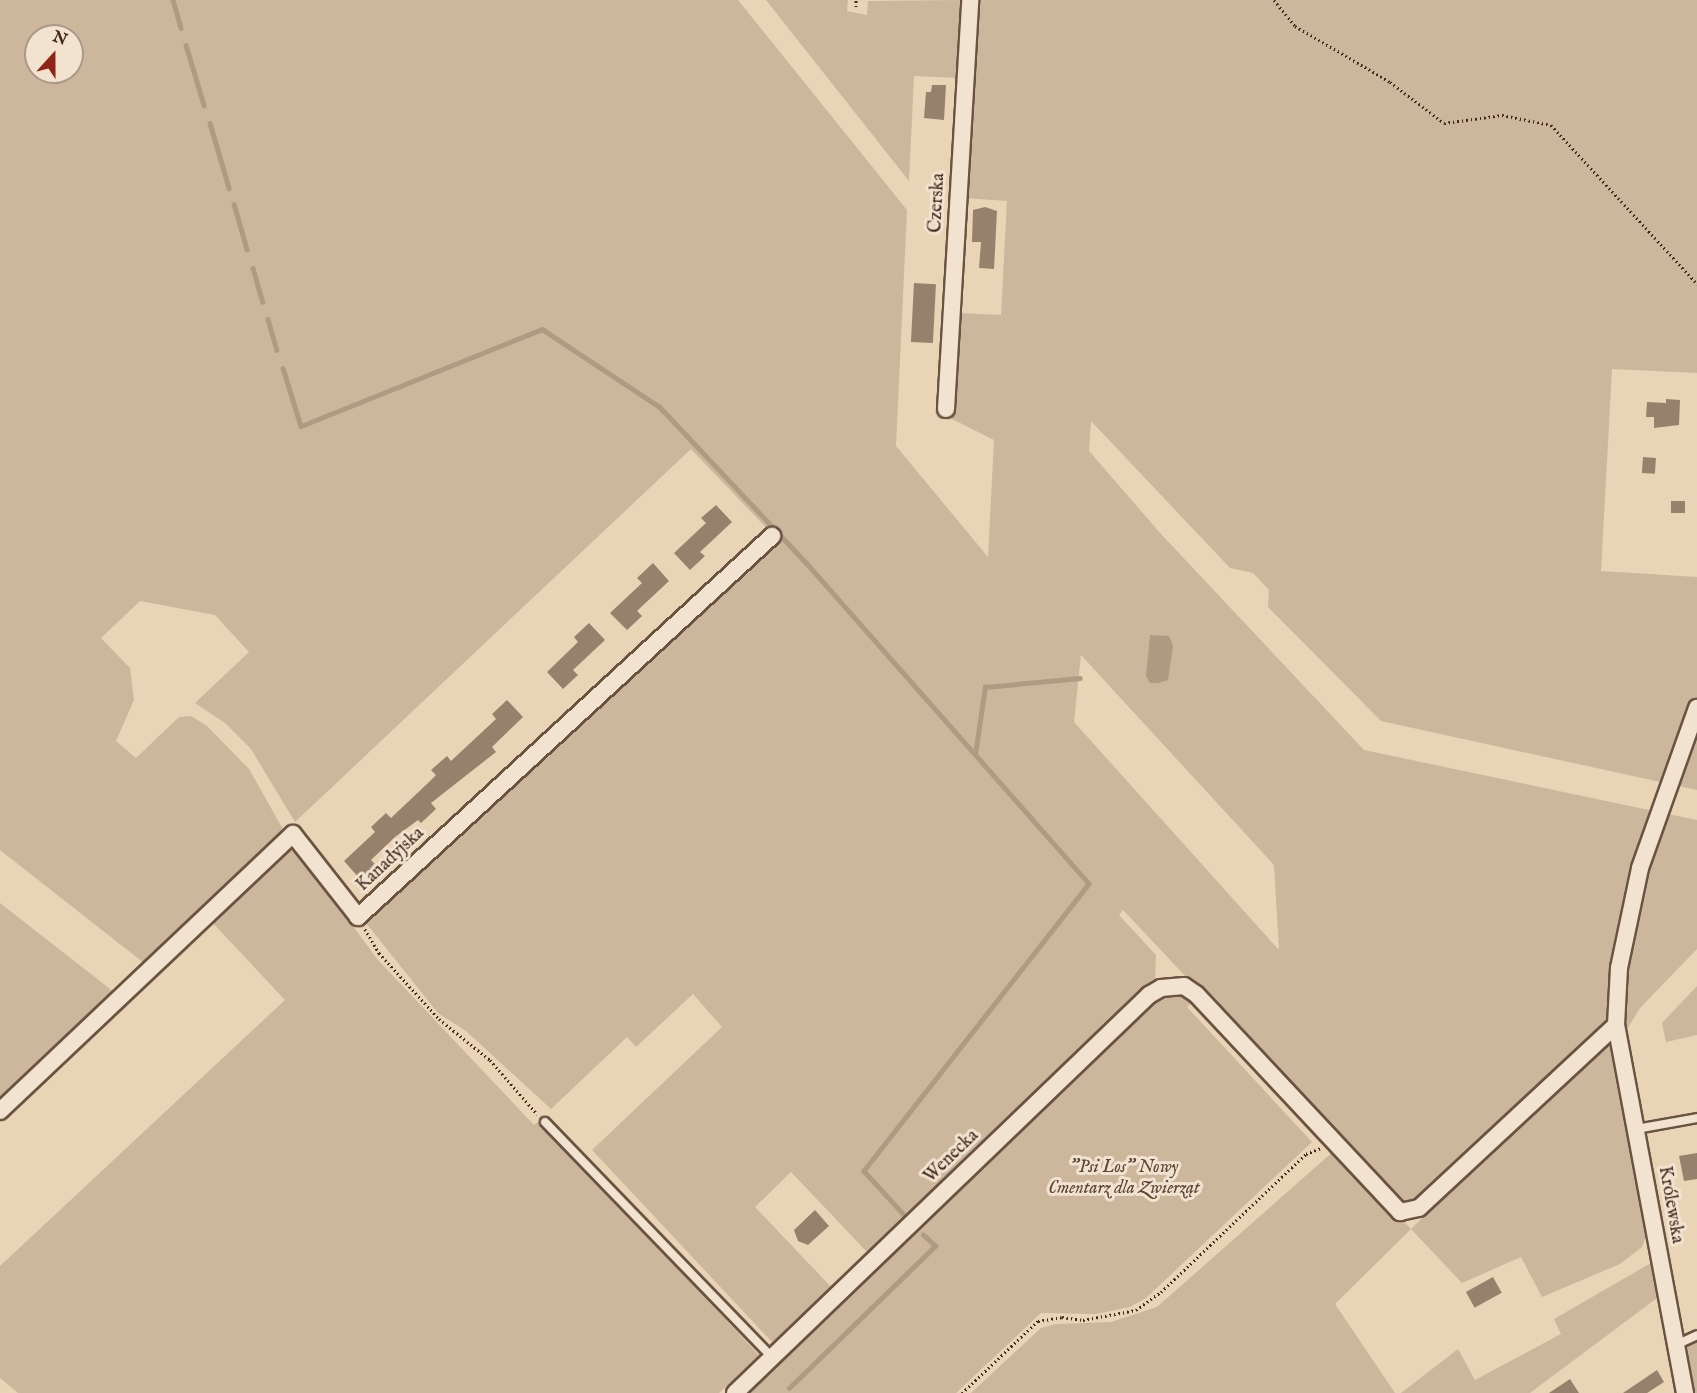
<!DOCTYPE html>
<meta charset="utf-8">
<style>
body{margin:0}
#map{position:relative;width:1697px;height:1393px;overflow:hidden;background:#e9d4b6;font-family:"IM FELL English",serif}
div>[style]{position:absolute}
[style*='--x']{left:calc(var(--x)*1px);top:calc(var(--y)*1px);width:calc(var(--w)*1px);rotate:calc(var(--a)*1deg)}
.green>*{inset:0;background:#ccb79c}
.water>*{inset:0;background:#b09a81}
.stream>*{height:4.5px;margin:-2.25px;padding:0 2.25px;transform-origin:2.25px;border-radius:2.25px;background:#b09a81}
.building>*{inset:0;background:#98816c;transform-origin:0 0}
.path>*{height:3px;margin-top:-1.5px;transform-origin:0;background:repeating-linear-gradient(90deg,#41281b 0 1.5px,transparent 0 4.5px)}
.roads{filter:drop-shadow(2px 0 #6b5342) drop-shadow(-2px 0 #6b5342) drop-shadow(0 2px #6b5342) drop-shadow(0 -2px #6b5342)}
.service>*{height:8px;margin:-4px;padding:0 4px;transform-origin:4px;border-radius:4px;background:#f1e3d0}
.minor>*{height:16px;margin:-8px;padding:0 8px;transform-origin:8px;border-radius:8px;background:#f1e3d0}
span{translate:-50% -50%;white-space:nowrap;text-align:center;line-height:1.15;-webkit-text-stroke:6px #f1e3d0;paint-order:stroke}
.street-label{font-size:18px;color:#41281b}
.park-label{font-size:18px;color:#5d4535;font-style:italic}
.north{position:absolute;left:24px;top:24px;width:60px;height:60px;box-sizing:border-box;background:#f1e3d0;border:2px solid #ab9888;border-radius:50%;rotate:21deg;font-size:16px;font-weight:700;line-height:24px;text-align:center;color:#41281b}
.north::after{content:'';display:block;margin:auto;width:21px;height:27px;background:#8f2418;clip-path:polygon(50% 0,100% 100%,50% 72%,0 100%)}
</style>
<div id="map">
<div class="green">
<i style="clip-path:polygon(evenodd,0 0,738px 0,907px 210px,896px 446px,988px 557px,994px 440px,952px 419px,957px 313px,1001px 315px,1007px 201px,963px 198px,974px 0,1697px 0,1697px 373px,1612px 369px,1601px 571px,1697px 577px,1697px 790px,1381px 721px,1268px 607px,1269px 590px,1253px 573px,1230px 568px,1091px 421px,1089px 451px,1161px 534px,1364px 750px,1697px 820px,1697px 949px,1640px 1008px,1626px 1031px,1623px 1012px,1404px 1208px,1123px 910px,1119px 915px,1156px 955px,1155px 982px,868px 1253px,791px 1172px,755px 1207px,832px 1288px,772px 1342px,592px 1150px,722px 1027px,693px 994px,636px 1047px,627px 1037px,551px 1109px,466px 1031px,438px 1013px,366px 923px,777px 539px,691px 449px,295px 822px,251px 749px,225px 723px,195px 703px,249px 652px,215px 615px,140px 601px,101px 638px,130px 668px,134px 700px,116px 741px,136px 758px,179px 717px,191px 716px,207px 726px,249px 769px,284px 831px,144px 963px,0 850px,0 0,36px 36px,72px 36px,72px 72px,36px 72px,36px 36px,0 0,1081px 655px,1274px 865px,1279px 950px,1074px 722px,1081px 655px)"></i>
<i style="clip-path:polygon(766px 0,848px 0,847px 11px,867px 15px,868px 1px,962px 0,959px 78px,914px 76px,909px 181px)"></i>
<i style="clip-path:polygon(293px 846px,378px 960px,534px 1125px,539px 1121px,759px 1355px,719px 1393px,18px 1393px,0 1378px,0 1266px,285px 1000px,211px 921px)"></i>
<i style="clip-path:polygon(0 903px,114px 992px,0 1099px)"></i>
<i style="clip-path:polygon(1697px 986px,1697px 1035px,1666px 1042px,1662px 1023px)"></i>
<i style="clip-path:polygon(1171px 990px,1197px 998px,1187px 1007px,1312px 1142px,1146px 1298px,1130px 1307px,1096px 1314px,1041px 1313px,956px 1393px,738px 1393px,1158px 994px)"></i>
<i style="clip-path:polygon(1609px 1042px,1648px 1231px,1642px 1247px,1620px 1264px,1542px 1297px,1521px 1257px,1462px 1283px,1411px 1229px,1335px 1304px,1395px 1393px,971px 1393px,1041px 1328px,1056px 1324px,1111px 1322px,1157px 1307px,1335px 1150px,1411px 1229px,1549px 1093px)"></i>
<i style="clip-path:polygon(1651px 1263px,1657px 1298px,1530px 1393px,1401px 1393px,1458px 1349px,1475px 1380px,1561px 1334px,1554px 1319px)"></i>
<i style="clip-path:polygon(1697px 1341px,1697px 1393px,1694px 1393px,1685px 1343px)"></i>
</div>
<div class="water">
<i style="clip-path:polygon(1150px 635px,1169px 636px,1173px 646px,1168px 680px,1159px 683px,1150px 683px,1146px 676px)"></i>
</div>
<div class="stream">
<i style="--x:173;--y:0;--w:29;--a:74"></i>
<i style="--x:186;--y:45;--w:63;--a:73.3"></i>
<i style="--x:210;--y:123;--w:68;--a:73.7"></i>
<i style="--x:234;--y:204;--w:47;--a:73.9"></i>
<i style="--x:253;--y:268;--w:35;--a:74"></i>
<i style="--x:268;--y:319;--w:32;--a:74"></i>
<i style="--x:283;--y:368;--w:61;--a:72.8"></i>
<i style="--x:301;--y:426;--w:260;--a:-21.9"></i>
<i style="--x:542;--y:329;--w:141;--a:33.5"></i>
<i style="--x:660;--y:407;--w:219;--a:46.8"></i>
<i style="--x:810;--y:567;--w:422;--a:48.6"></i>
<i style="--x:1089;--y:884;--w:365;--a:128.1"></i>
<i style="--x:864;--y:1171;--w:67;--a:47.4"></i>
<i style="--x:975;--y:754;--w:68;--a:-81.5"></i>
<i style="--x:985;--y:687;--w:95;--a:-5.4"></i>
<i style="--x:789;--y:1388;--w:204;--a:-44.2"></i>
<i style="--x:935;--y:1246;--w:16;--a:-137"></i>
</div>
<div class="building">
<i style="clip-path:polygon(932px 85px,946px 85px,944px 120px,924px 118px,926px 92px,931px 92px)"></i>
<i style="clip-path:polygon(985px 207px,997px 211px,994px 269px,979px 268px,981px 242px,972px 242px,973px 210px)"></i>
<i style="left:914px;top:283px;width:22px;height:59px;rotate:3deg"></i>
<i style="clip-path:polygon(1666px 399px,1680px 400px,1679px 425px,1654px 428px,1654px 417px,1646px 417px,1647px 402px,1666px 403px)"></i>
<i style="left:1643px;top:457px;width:13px;height:16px;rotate:4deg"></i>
<i style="left:1671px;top:501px;width:14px;height:12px"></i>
<i style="clip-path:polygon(716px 505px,732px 522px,700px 552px,705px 556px,690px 570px,674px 553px,706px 523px,701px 518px)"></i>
<i style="clip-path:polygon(653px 563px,669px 581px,637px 611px,642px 616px,627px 630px,610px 613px,642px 583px,637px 578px)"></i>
<i style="clip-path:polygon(589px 623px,605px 640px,573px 670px,578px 675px,563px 689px,547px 672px,578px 642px,574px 637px)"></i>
<i style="clip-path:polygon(507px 700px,523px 717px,492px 747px,496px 752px,431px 803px,436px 809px,421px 823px,418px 820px,395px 837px,371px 860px,376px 865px,360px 879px,344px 861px,375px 832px,371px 827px,386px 813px,391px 818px,428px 783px,436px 775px,431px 770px,447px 756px,451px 761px,496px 719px,492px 714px)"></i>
<i style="clip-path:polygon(1697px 1153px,1697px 1179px,1684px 1181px,1679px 1156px)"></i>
<i style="clip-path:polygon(815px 1210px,829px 1226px,808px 1245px,798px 1241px,794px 1230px)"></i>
<i style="left:1493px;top:1277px;width:18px;height:31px;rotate:61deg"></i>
<i style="clip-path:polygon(1657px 1370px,1664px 1382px,1647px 1393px,1623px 1393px)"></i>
<i style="clip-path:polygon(1570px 1379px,1579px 1393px,1549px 1393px)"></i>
</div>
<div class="path">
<i style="--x:1274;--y:0;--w:33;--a:51"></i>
<i style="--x:1295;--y:26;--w:110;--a:30.5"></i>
<i style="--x:1390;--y:82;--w:68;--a:37.2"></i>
<i style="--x:1444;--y:123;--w:59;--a:-7.9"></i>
<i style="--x:1502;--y:115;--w:50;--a:11.5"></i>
<i style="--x:1551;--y:125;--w:216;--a:47.4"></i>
<i style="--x:856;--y:7;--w:7;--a:-90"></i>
<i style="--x:365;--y:929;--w:28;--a:60"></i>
<i style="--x:379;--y:953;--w:89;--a:47.7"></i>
<i style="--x:439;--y:1019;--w:65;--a:38.8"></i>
<i style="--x:490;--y:1060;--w:72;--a:49"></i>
<i style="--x:962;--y:1393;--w:105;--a:-43.5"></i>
<i style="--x:1038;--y:1321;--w:24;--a:-9"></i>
<i style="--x:1062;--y:1317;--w:21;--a:8"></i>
<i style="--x:1083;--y:1320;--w:54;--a:-10.7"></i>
<i style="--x:1136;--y:1310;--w:31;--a:-36"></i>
<i style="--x:1161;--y:1292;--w:200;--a:-43.6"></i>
<i style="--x:1306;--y:1154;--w:16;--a:-22"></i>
</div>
<div class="roads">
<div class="service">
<i style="--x:545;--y:1122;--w:325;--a:46"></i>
<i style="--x:1636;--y:1129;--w:62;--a:-10.2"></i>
<i style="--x:1676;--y:1345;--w:23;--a:-25"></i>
</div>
<div class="minor">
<i style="--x:946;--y:409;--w:410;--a:-86.6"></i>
<i style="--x:0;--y:1111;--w:403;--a:-43.4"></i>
<i style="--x:293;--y:834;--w:105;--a:51.9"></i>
<i style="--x:358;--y:917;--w:563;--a:-42.62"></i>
<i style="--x:735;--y:1393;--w:574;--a:-43.87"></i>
<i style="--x:1149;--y:995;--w:14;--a:-30"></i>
<i style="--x:1161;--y:988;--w:23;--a:-5"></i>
<i style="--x:1184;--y:986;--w:14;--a:34"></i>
<i style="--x:1196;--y:994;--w:299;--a:46.9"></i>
<i style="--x:1400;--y:1212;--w:19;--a:-12"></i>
<i style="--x:1419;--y:1208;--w:269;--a:-42.9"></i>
<i style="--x:1685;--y:1393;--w:374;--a:-100.6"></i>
<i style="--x:1616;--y:1025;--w:57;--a:-87"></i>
<i style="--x:1619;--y:968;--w:102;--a:-78.1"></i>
<i style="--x:1640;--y:868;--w:170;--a:-70.4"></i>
</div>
</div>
<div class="street-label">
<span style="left:938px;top:203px;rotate:-87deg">Czerska</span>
<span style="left:391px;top:860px;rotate:-43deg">Kanadyjska</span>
<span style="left:952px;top:1157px;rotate:-44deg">Wenecka</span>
<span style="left:1670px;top:1205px;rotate:80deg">Królewska</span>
</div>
<div class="park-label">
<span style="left:1124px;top:1179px">"Psi Los" Nowy<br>Cmentarz dla Zwierząt</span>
</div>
<div class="north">N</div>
</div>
